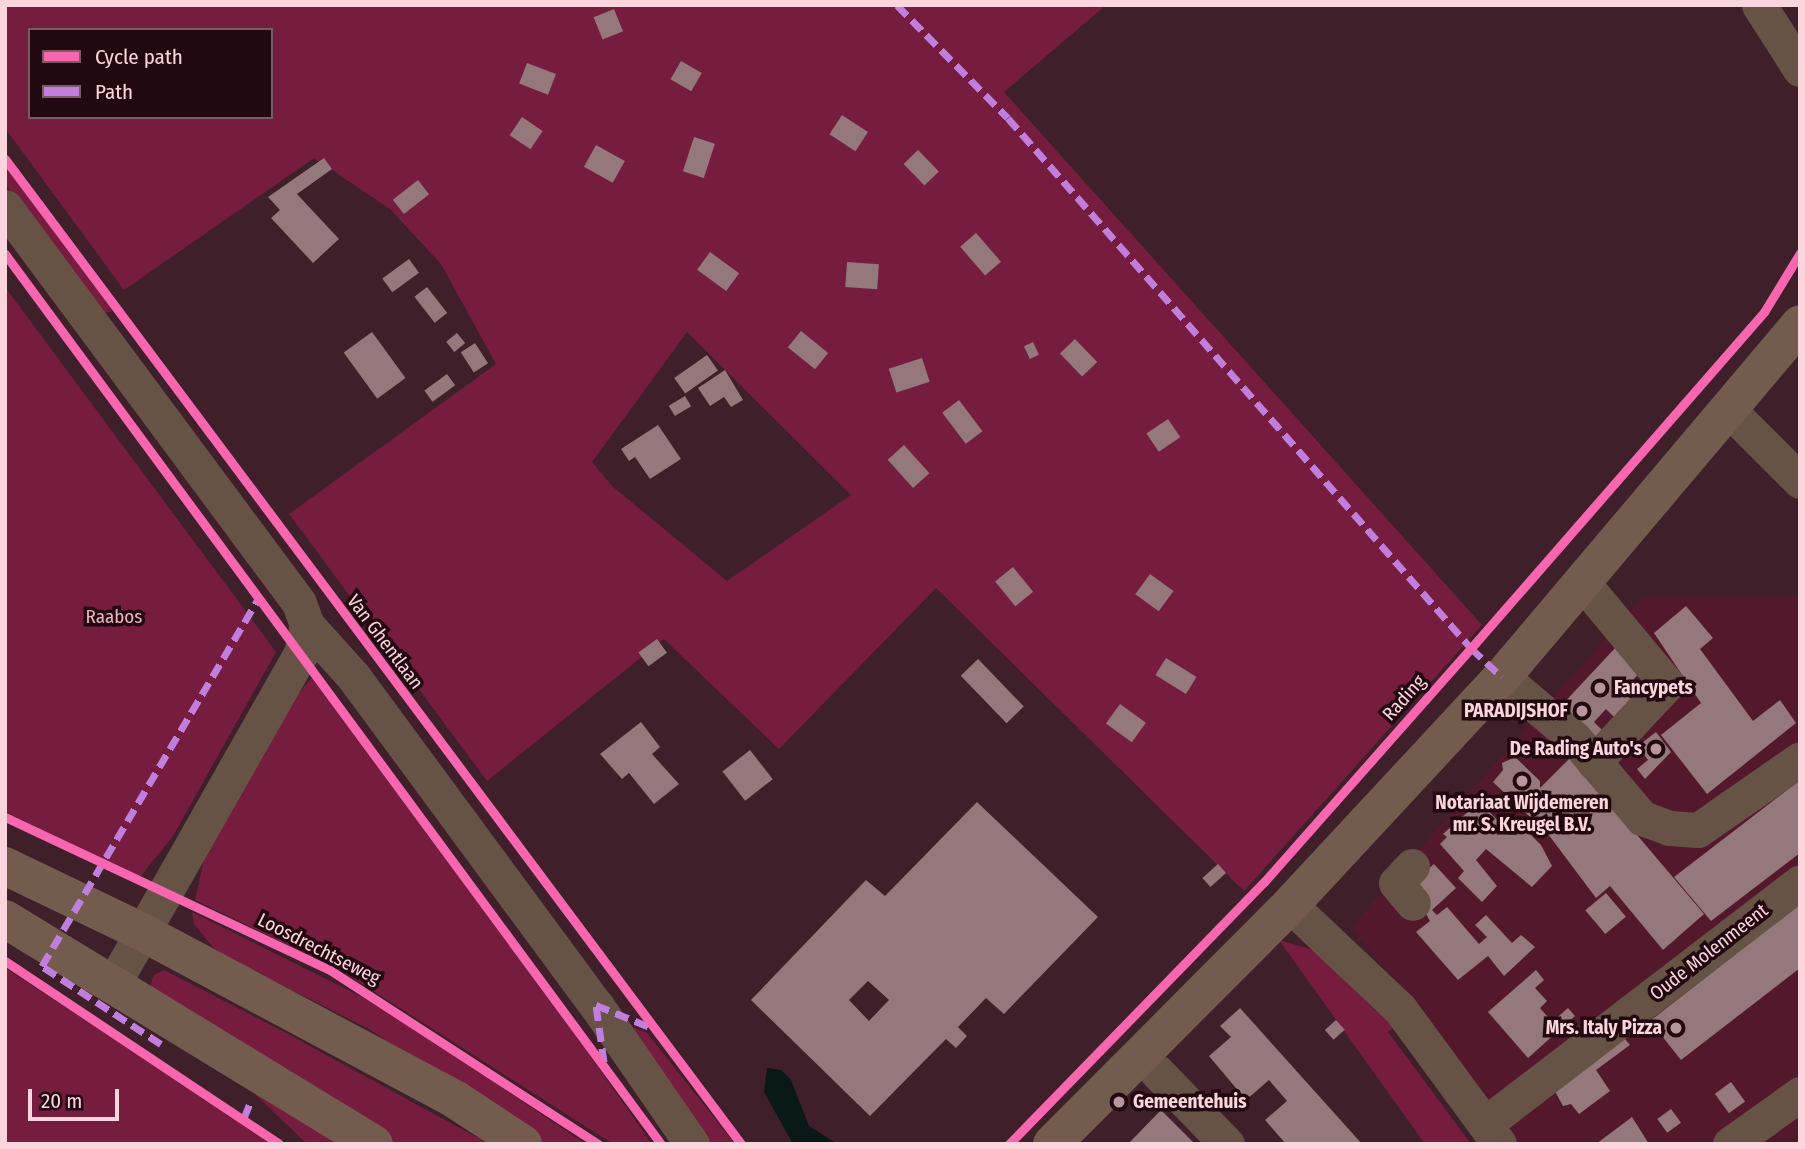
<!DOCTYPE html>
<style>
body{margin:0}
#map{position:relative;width:1805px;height:1149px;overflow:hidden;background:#3e1f2a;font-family:"Fira Sans Condensed",sans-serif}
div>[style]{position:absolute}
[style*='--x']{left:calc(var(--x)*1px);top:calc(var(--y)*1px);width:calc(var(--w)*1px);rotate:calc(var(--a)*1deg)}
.built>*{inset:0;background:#54182d}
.green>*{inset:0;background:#761d3f}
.water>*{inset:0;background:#081917}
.building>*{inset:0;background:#94787b;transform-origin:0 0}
.minor>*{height:35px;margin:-17.5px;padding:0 17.5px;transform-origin:17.5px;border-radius:17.5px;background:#675346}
.major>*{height:38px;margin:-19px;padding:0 19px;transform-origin:19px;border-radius:19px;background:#735b4e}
.quiet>*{height:7px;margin-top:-3.5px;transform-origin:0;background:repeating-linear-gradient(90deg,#c07fdc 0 14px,transparent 0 21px)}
.cycleway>*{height:9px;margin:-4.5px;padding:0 4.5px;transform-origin:4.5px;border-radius:4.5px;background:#f766af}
.dots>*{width:19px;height:19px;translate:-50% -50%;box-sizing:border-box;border:4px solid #220911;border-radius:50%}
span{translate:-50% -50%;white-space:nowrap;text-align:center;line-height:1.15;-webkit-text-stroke:7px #220911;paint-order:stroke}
.park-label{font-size:19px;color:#eeb4c2}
.street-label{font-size:19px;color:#fbd5dd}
.poi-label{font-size:19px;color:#fbd5dd;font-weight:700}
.left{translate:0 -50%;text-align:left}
.right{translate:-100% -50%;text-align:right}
.frame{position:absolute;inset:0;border:7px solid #fbd5dd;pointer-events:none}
.legend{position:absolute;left:28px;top:28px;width:245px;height:91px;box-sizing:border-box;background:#220911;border:2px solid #795b63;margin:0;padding:9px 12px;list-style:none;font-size:21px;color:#fbd5dd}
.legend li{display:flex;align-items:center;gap:14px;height:35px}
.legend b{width:35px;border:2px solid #795b63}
.scale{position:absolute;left:28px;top:1089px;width:91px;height:32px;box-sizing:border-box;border:4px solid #fbd5dd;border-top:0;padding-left:9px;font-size:21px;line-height:24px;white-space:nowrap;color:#fbd5dd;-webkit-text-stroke:5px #220911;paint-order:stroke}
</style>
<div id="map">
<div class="built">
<i style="clip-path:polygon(1642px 597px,1800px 597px,1800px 1144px,1520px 1144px,1408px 994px,1350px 928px)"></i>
</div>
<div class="green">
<i style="clip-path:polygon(evenodd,5px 5px,1106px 5px,1004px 92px,1482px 625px,1244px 891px,936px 588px,779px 749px,664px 639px,487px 781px,289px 514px,496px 364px,441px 264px,390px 209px,314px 158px,124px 290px,5px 128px,5px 5px,30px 30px,271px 30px,271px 117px,30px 117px,30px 30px,5px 5px,687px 332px,851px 495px,727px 581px,612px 486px,592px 462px,687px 332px)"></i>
<i style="clip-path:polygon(5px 166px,110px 307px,112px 312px,101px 313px,5px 183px)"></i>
<i style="clip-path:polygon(5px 287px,276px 652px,173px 836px,140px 877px,5px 812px)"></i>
<i style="clip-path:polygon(312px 678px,581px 1043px,652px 1144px,613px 1144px,342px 971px,195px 900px,208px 842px,293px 699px)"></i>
<i style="clip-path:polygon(192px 912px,380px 1006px,586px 1144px,533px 1144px,369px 1029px,217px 952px,194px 924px)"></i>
<i style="clip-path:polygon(1279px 940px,1314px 950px,1377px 1012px,1388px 1009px,1399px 1023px,1388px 1032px,1471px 1144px,1425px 1144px)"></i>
<i style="clip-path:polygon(5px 968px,173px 1077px,270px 1144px,5px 1144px)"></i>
<i style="clip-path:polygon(164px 970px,288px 1034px,489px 1144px,390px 1144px,149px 988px,154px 975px)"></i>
<i style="clip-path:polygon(628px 1025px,647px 1033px,735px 1144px,707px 1144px)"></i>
<i style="clip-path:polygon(235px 1075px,345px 1144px,307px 1144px)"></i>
</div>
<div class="water">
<i style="clip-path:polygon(767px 1068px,781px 1070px,791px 1080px,809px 1126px,837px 1144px,793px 1144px,764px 1092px)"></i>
</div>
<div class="building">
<i style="left:614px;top:9px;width:24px;height:22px;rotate:68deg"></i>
<i style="left:681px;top:61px;width:24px;height:21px;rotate:30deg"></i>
<i style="left:527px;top:63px;width:31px;height:22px;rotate:21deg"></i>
<i style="left:842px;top:115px;width:31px;height:23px;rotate:33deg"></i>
<i style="left:522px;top:117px;width:25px;height:22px;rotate:34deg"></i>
<i style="left:694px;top:137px;width:22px;height:36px;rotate:18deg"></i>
<i style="left:596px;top:145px;width:33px;height:25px;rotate:29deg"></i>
<i style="left:918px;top:150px;width:30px;height:20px;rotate:46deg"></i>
<i style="clip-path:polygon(324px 158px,332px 169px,297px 194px,339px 239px,313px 263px,271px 218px,280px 210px,268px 197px)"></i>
<i style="left:418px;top:180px;width:18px;height:32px;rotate:52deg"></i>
<i style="left:976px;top:233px;width:38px;height:21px;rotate:49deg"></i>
<i style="left:710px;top:252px;width:36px;height:22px;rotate:36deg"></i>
<i style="left:409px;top:259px;width:17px;height:33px;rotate:54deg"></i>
<i style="left:847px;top:262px;width:32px;height:25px;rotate:4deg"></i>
<i style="left:427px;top:287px;width:33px;height:16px;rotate:52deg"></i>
<i style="left:801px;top:331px;width:35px;height:21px;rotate:39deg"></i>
<i style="left:372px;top:332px;width:57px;height:35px;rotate:54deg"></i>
<i style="left:457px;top:333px;width:13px;height:14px;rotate:51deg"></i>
<i style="left:1075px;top:339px;width:32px;height:21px;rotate:46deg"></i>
<i style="left:1033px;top:342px;width:14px;height:10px;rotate:65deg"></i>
<i style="left:475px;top:343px;width:24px;height:17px;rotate:57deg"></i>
<i style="left:707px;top:355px;width:19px;height:40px;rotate:55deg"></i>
<i style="left:922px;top:358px;width:25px;height:35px;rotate:72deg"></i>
<i style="clip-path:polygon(725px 370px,743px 400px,731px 407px,724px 397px,710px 406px,698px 388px)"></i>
<i style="left:447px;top:374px;width:14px;height:28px;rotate:54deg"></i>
<i style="left:685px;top:396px;width:12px;height:19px;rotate:59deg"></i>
<i style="left:959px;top:400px;width:39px;height:21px;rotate:53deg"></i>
<i style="left:1168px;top:419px;width:22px;height:26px;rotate:56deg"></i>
<i style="clip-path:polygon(658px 425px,681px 459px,650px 479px,635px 457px,629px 461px,621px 449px)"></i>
<i style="left:904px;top:445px;width:38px;height:22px;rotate:48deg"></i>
<i style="left:1013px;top:567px;width:32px;height:23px;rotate:51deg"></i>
<i style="left:1150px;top:574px;width:29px;height:25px;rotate:36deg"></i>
<i style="clip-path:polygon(1686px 606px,1713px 638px,1700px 649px,1753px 721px,1780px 700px,1796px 723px,1707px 794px,1661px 735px,1701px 703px,1654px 633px)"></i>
<i style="left:657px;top:639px;width:17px;height:23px;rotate:54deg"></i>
<i style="clip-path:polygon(1617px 646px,1642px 670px,1624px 690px,1632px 697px,1614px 717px,1606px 709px,1594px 722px,1603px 731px,1595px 740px,1560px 707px)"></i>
<i style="left:1166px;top:658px;width:36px;height:20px;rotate:32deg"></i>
<i style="left:978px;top:659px;width:66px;height:24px;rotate:46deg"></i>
<i style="left:1120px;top:704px;width:32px;height:24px;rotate:36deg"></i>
<i style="clip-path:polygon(641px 722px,660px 747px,652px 754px,679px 784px,654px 804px,629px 773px,622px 779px,600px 754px)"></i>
<i style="clip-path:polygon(1656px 732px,1671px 752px,1645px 779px,1637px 769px,1648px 760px,1638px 746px)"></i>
<i style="left:750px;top:750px;width:37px;height:35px;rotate:52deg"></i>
<i style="clip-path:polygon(1515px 757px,1540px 781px,1540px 788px,1571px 757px,1704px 914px,1663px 950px,1610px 886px,1596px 898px,1548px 834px,1493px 782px,1503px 770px,1502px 763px)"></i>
<i style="clip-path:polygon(1800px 780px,1800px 853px,1711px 921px,1674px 877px)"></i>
<i style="clip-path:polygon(evenodd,977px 802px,1098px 917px,1004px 1014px,986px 998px,958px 1027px,967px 1036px,956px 1048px,946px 1039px,870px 1116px,751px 1000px,866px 880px,885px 896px,977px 802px,868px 981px,889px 1000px,869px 1021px,849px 1000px,868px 981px)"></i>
<i style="clip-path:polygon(1479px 802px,1509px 831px,1518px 822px,1541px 845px,1552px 866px,1532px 887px,1486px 849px,1476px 860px,1497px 886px,1482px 902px,1458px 878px,1464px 871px,1440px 844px,1447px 837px,1443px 834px)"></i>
<i style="left:1218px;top:864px;width:12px;height:21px;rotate:48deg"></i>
<i style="clip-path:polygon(1434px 864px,1456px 888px,1432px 910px,1437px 915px,1447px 907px,1479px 944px,1487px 937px,1475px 925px,1486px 915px,1512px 943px,1521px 935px,1535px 947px,1504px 976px,1488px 956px,1458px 980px,1416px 932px,1430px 921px,1410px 885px)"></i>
<i style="left:1606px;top:893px;width:31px;height:27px;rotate:50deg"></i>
<i style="clip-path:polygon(1800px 904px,1800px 968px,1681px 1060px,1650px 1021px)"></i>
<i style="clip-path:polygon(1536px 970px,1544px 980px,1535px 988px,1547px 1001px,1540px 1008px,1552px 1022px,1568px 1008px,1575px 1016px,1528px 1058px,1488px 1012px)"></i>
<i style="clip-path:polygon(1240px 1008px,1327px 1105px,1362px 1144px,1286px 1144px,1265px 1120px,1287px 1101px,1269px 1080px,1246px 1100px,1209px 1056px,1231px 1037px,1220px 1026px)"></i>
<i style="left:1336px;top:1020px;width:13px;height:15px;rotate:48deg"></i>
<i style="clip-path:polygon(1615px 1027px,1630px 1045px,1596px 1070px,1610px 1091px,1579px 1114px,1571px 1104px,1563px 1106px,1551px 1084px)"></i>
<i style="left:1731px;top:1082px;width:24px;height:20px;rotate:54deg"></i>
<i style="left:1671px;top:1109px;width:17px;height:17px;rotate:54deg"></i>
<i style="clip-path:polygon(1161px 1110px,1195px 1144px,1128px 1144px)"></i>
<i style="clip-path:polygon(1632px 1117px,1649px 1144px,1596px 1144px)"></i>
</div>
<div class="minor">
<i style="--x:1759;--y:5;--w:76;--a:57.4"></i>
<i style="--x:5;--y:207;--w:493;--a:53.4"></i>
<i style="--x:299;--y:603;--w:23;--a:70"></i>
<i style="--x:307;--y:625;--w:69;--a:48"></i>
<i style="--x:353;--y:676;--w:409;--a:53.6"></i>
<i style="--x:596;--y:1005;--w:169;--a:55.4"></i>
<i style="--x:1729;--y:410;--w:100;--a:45"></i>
<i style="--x:1582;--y:582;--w:133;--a:50.2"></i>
<i style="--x:1667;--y:684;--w:107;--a:133.1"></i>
<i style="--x:1502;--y:677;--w:96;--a:40.3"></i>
<i style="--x:1575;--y:739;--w:104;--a:49.7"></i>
<i style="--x:1642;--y:818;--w:29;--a:20"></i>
<i style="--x:1669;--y:828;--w:29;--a:4"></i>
<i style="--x:1698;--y:830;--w:124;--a:-34.8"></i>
<i style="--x:1412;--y:866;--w:23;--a:133"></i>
<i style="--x:1396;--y:883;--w:26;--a:50"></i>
<i style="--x:1290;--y:905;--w:151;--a:43.4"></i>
<i style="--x:1400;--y:1009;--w:167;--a:53.7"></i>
<i style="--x:113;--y:984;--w:381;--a:-60.4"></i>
<i style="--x:301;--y:653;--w:29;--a:-78"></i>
<i style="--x:1156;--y:1071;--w:102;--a:45.8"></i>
<i style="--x:1485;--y:1124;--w:397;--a:-37.5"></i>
<i style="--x:1730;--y:1144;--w:86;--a:-35.5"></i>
</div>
<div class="major">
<i style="--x:5;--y:866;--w:152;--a:25.7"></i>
<i style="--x:142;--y:932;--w:356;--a:28.1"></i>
<i style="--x:456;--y:1100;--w:80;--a:33.3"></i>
<i style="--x:5;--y:919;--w:432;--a:31.4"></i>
<i style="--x:1052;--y:1144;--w:337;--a:-45.1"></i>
<i style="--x:1290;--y:905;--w:311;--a:-47.1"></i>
<i style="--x:1502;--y:677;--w:462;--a:-49.8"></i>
</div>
<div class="quiet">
<i style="--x:897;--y:5;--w:158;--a:45.5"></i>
<i style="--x:1008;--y:118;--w:704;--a:48.86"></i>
<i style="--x:1471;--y:648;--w:42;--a:43.1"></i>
<i style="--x:161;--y:1044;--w:142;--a:-146.8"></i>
<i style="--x:42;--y:966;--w:428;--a:-59.5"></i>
<i style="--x:604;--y:1062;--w:58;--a:-98"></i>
<i style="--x:596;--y:1005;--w:58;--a:22.2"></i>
<i style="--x:244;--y:1118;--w:18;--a:-68"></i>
</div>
<div class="cycleway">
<i style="--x:5;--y:159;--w:1230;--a:53.23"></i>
<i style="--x:5;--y:254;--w:1106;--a:53.61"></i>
<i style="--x:5;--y:817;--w:359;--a:25.2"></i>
<i style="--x:330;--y:970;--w:320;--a:33"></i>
<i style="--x:5;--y:961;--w:329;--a:33.7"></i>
<i style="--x:1009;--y:1144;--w:366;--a:-45.8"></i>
<i style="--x:1264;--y:882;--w:312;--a:-48.5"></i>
<i style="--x:1471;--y:648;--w:446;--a:-48.9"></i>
<i style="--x:1764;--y:312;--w:69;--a:-58.6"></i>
</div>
<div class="dots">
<i style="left:1600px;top:688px;background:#b9959e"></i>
<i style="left:1582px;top:711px;background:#b9959e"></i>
<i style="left:1656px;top:749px;background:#b9959e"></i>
<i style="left:1522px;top:781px;background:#b9959e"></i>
<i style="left:1676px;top:1028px;background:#b9959e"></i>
<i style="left:1119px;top:1102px;background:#b9959e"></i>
</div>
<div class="park-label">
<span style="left:114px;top:617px">Raabos</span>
</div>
<div class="street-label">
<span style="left:385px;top:642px;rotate:53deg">Van Ghentlaan</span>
<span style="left:1404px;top:698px;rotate:-48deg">Rading</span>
<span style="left:319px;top:949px;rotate:27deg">Loosdrechtseweg</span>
<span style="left:1709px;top:952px;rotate:-38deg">Oude Molenmeent</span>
</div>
<div class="poi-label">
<span class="left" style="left:1614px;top:688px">Fancypets</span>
<span class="right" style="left:1568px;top:711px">PARADIJSHOF</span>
<span class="right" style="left:1642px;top:749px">De Rading Auto's</span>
<span style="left:1522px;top:814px">Notariaat Wijdemeren<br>mr. S. Kreugel B.V.</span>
<span class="right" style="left:1662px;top:1028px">Mrs. Italy Pizza</span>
<span class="left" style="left:1133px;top:1102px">Gemeentehuis</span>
</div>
<div class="frame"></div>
<ul class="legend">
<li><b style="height:9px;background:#f766af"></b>Cycle path</li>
<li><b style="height:9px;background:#c07fdc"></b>Path</li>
</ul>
<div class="scale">20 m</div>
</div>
